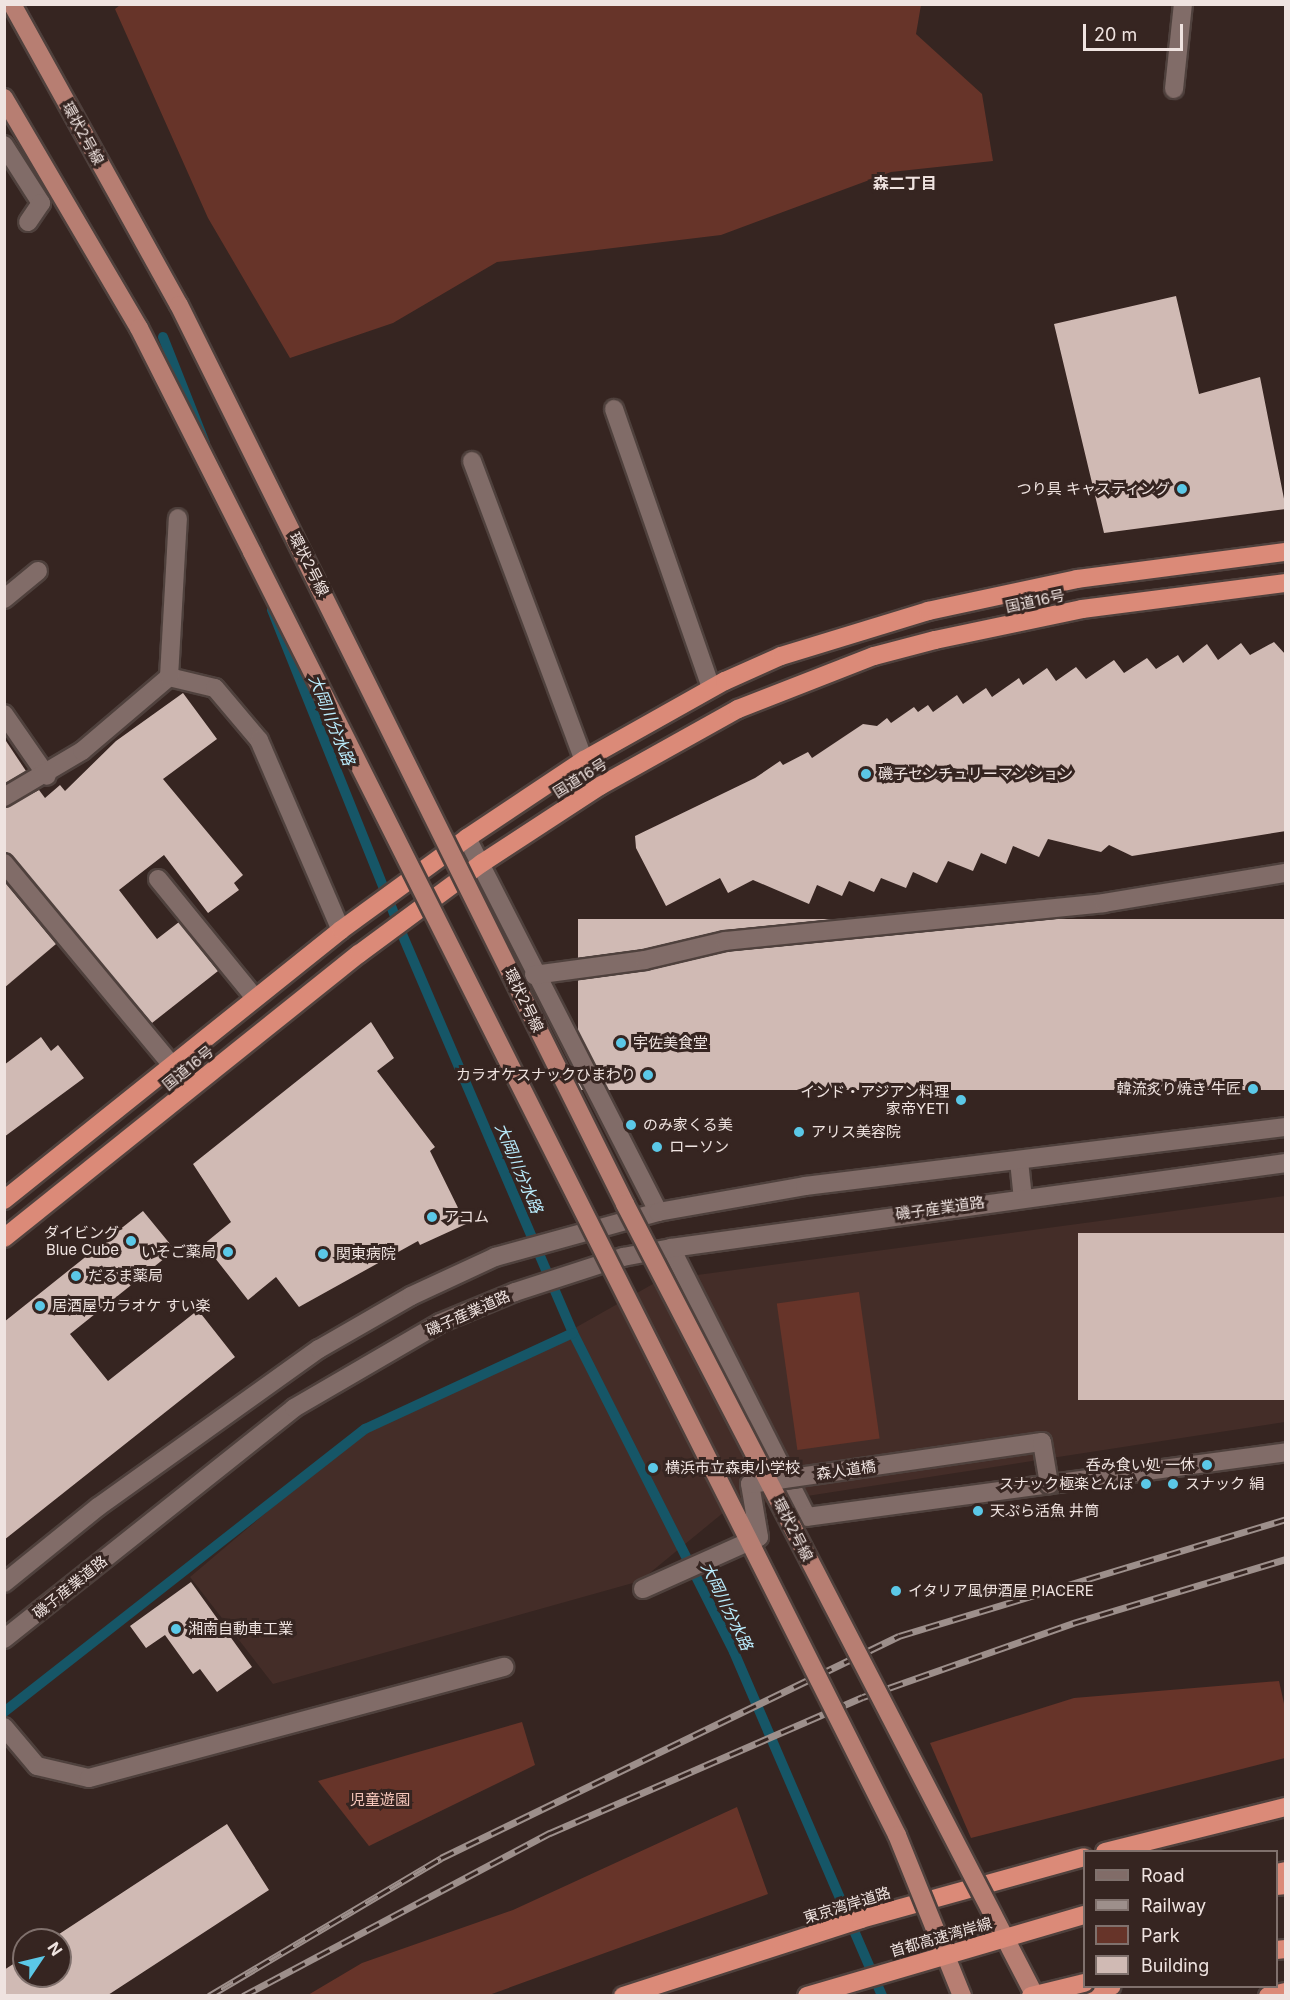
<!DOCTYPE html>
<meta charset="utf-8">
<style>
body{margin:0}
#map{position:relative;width:1290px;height:2000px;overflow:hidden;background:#362521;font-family:Inter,"Noto Sans JP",sans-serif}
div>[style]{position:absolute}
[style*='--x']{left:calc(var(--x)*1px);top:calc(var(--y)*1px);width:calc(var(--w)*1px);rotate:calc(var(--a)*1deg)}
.built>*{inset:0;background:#442d28}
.green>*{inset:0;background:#673429;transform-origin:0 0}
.stream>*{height:10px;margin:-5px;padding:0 5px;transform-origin:5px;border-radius:5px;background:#165667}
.building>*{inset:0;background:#d0bab4;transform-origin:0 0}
.roads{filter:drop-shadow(2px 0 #4f413d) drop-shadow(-2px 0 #4f413d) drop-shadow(0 2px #4f413d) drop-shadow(0 -2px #4f413d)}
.minor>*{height:18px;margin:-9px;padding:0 9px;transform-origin:9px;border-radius:9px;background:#816c68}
.highway>*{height:18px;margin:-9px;padding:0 9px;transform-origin:9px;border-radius:9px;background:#db8a78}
.rail>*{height:7px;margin-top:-3.5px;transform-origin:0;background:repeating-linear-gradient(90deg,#362521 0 14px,#9d8f8b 0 28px);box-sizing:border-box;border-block:2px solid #9d8f8b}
.bridges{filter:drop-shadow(2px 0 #4f413d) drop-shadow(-2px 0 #4f413d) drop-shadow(0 2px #4f413d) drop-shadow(0 -2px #4f413d)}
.minor-bridge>*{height:18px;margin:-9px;padding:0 9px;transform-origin:9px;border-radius:9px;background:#816c68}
.major-bridge>*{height:18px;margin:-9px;padding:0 9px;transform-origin:9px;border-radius:9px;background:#b77e72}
.highway-bridge>*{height:18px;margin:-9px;padding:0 9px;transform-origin:9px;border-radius:9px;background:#db8a78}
.dots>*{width:16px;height:16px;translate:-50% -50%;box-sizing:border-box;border:3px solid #362521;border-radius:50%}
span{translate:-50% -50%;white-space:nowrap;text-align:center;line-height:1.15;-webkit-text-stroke:6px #362521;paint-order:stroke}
.street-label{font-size:15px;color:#efe3e0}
.poi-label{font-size:15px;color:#efe3e0}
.right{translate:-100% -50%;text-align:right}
.left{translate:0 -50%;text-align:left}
.park-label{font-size:15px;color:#f7c8bc}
.neighbourhood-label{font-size:16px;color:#efe3e0;font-weight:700}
.water-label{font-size:16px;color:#baedfe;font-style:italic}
.frame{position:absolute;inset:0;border:6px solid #efe3e0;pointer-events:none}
.legend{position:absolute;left:1083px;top:1850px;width:195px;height:138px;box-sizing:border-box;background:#362521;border:2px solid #80716d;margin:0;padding:8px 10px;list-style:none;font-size:18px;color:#efe3e0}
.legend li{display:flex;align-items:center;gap:12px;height:30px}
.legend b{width:30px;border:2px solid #80716d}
.north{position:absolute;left:12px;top:1928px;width:60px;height:60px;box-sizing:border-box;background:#362521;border:2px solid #80716d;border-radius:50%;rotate:55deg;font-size:16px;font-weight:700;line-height:24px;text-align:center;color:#efe3e0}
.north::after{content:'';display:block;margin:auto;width:21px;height:27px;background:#5bc8e7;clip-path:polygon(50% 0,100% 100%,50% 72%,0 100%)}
.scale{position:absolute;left:1083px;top:24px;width:100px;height:27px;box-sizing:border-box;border:3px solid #efe3e0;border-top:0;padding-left:8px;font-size:18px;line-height:21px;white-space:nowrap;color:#efe3e0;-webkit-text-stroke:4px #362521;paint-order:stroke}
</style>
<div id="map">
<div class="built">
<i style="clip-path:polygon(1285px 1196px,1285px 1422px,729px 1508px,640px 1581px,273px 1684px,190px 1577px,365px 1429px,527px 1355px,660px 1280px)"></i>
</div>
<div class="green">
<i style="clip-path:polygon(120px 5px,921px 5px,916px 34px,982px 94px,993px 161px,891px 172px,721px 235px,497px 262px,393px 323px,290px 358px,208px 218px,115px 9px)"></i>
<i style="left:859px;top:1292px;width:148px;height:83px;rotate:82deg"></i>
<i style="clip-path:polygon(1279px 1681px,1285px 1708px,1285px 1758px,971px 1838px,930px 1743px,1074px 1698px)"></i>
<i style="clip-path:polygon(522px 1722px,535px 1765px,369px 1846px,318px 1781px)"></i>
<i style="clip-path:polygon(737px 1807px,768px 1894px,489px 1995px,308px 1995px,362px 1963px,513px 1910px)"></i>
</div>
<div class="stream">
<i style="--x:163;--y:337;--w:114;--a:68.4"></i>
<i style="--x:272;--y:610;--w:349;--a:68.1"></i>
<i style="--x:402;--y:934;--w:434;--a:66.8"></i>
<i style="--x:573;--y:1333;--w:357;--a:63.2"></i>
<i style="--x:734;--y:1652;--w:374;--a:66.7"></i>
<i style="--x:4;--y:1712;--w:459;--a:-38.1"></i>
<i style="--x:365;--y:1429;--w:229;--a:-24.8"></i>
</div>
<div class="building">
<i style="clip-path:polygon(1176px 296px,1199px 394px,1260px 377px,1286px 509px,1104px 533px,1054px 324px)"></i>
<i style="clip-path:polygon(1274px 642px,1286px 655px,1286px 831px,1132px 856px,1109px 845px,1101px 852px,1048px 839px,1039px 857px,1013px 846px,1006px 864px,981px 853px,973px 871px,948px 861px,937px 883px,913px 872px,906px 888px,881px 878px,874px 892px,849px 881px,842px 896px,817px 885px,809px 904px,753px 880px,728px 893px,720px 878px,666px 906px,636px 848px,635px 836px,755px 778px,780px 761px,783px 765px,808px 752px,812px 758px,863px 724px,877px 726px,887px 718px,891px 723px,914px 707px,918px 712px,928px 705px,933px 712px,957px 695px,963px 704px,986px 688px,992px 697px,1019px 678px,1023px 685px,1047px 668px,1056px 681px,1076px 667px,1086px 679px,1114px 660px,1124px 673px,1147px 658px,1156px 669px,1178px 655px,1183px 663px,1207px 644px,1218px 660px,1241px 643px,1250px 655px)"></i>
<i style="clip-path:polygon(183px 693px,217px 739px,163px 779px,243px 875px,234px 883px,239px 890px,208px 913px,164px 855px,119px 890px,157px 939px,179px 922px,218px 971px,152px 1023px,4px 852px,4px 808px,39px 790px,45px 798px,60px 785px,65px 791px,116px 741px)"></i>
<i style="clip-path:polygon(4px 738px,26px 771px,4px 784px)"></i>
<i style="clip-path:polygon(4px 881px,56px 944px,4px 988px)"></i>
<i style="left:1286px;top:919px;width:171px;height:708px;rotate:90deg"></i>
<i style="clip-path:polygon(371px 1022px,394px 1058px,377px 1071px,435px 1147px,430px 1151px,466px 1224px,420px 1245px,418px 1241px,299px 1307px,276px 1277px,248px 1300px,204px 1244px,231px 1222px,193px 1164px)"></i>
<i style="clip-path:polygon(41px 1037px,51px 1051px,58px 1045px,84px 1078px,4px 1137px,4px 1065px)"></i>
<i style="clip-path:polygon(143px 1211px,175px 1250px,70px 1334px,108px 1381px,198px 1310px,235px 1357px,4px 1540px,4px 1322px)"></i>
<i style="left:1286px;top:1233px;width:167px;height:208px;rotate:90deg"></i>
<i style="clip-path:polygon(191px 1582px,252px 1667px,217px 1692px,200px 1669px,193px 1674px,165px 1635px,146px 1648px,130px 1626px)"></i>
<i style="clip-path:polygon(227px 1824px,269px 1890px,108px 1995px,4px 1995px,4px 1970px,24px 1957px,24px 1976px,60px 1976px,60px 1940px,50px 1940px)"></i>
</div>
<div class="roads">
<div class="minor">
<i style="--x:1174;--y:89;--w:85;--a:-84"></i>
<i style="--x:4;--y:145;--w:69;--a:57.5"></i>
<i style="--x:41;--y:203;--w:23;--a:124"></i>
<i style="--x:614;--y:409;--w:295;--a:70.8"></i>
<i style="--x:472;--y:461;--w:319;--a:69.5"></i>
<i style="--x:4;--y:599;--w:44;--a:-39.5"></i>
<i style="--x:169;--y:677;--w:47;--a:13.4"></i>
<i style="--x:215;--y:688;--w:68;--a:49.8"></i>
<i style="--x:259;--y:740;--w:207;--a:66.7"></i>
<i style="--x:4;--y:714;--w:75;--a:55.3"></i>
<i style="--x:4;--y:797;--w:91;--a:-30.5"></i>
<i style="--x:82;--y:751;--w:114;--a:-40.4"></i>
<i style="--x:169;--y:677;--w:159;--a:-86.8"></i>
<i style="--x:467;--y:838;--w:420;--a:62.9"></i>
<i style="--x:4;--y:863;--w:263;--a:50.3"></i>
<i style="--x:158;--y:879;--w:154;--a:50.8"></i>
<i style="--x:534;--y:975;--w:112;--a:-7.7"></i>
<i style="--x:645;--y:960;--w:82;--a:-13.4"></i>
<i style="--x:725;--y:941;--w:381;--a:-5.7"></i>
<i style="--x:1104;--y:903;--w:184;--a:-9.4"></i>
<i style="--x:1019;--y:1161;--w:36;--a:84"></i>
<i style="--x:671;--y:1248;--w:301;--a:63.2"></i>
<i style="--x:807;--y:1517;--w:483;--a:-7.7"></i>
<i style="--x:4;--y:1583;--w:121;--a:-39"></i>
<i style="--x:98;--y:1507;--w:272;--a:-35.6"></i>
<i style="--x:319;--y:1349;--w:106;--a:-29.9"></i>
<i style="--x:411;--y:1296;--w:93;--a:-24.9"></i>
<i style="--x:495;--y:1257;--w:169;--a:-15.4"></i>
<i style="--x:658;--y:1212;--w:149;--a:-10"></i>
<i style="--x:805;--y:1186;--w:485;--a:-7"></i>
<i style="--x:4;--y:1639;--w:371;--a:-38.5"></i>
<i style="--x:294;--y:1408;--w:169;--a:-30.2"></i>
<i style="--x:440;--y:1323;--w:81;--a:-22.5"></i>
<i style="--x:515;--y:1292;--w:114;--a:-18"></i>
<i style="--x:623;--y:1257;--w:49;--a:-10.6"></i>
<i style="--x:671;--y:1248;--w:621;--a:-7.87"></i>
<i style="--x:4;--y:1727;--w:51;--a:49.8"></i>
<i style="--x:37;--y:1766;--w:53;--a:13"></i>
<i style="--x:89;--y:1778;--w:430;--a:-15"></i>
</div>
<div class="highway">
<i style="--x:4;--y:1200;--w:432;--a:-38.7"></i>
<i style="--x:341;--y:930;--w:156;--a:-36.1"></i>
<i style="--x:467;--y:838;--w:141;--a:-33.7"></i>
<i style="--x:584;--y:760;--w:162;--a:-29.3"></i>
<i style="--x:725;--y:681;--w:61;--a:-24.1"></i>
<i style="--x:781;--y:656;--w:154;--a:-17"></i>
<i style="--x:928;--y:611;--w:152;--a:-12.1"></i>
<i style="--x:1077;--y:579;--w:211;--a:-7.4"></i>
<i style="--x:4;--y:1238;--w:455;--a:-38.7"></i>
<i style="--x:359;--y:954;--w:153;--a:-36.5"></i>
<i style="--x:482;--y:863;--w:141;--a:-33.1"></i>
<i style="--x:600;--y:786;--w:158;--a:-29.2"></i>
<i style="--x:738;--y:709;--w:146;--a:-21.3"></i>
<i style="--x:874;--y:656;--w:63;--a:-14.7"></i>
<i style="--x:935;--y:640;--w:150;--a:-11.9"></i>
<i style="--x:1082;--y:609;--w:206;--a:-7.3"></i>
<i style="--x:1105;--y:1852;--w:187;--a:-14"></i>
<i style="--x:1276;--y:1873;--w:10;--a:-11"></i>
<i style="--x:1276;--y:1886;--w:10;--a:-6"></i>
<i style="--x:1276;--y:1950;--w:10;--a:-6"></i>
<i style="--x:623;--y:1996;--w:250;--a:-17.9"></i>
<i style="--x:861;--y:1919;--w:231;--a:-15.5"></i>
<i style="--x:1077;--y:1996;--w:36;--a:-16"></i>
<i style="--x:1268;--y:1996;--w:18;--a:-13"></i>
</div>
</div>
<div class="rail">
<i style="--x:209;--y:1996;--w:270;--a:-30.7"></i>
<i style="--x:441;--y:1858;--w:509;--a:-25.86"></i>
<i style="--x:899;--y:1636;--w:404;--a:-16.8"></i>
<i style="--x:243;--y:1996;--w:348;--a:-28"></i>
<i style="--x:550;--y:1833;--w:341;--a:-23.5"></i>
<i style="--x:863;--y:1697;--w:223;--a:-19.4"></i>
<i style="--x:1073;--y:1623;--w:222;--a:-16.7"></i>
</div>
<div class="bridges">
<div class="minor-bridge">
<i style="--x:643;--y:1589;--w:127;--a:-24.1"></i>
<i style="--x:759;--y:1537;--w:54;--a:-99.6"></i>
<i style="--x:750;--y:1484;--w:295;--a:-8.2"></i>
<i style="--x:1042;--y:1442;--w:43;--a:80.5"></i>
</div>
<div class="major-bridge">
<i style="--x:12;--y:4;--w:344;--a:61"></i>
<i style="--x:179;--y:305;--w:1004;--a:63.61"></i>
<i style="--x:625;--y:1204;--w:892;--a:62.63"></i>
<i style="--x:4;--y:98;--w:267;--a:59.6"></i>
<i style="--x:139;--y:328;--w:251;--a:63.2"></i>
<i style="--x:252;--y:552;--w:1436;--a:63.31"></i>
<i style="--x:897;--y:1835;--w:174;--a:68"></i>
</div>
<div class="highway-bridge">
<i style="--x:807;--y:1996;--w:289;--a:-16.3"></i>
<i style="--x:1031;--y:1996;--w:55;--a:-13.8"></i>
</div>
</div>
<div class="dots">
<i style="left:1182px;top:489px;background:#5bc8e7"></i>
<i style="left:866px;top:774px;background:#5bc8e7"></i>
<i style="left:621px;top:1043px;background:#5bc8e7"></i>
<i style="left:648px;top:1075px;background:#5bc8e7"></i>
<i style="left:1253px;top:1089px;background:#5bc8e7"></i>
<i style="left:961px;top:1100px;background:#5bc8e7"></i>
<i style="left:631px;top:1125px;background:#5bc8e7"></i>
<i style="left:799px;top:1132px;background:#5bc8e7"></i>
<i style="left:657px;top:1147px;background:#5bc8e7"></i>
<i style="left:432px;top:1217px;background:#5bc8e7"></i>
<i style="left:131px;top:1241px;background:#5bc8e7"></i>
<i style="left:228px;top:1252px;background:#5bc8e7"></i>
<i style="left:323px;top:1254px;background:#5bc8e7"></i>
<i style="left:76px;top:1276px;background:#5bc8e7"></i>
<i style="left:40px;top:1306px;background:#5bc8e7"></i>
<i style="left:1207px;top:1465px;background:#5bc8e7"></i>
<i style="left:653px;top:1468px;background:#5bc8e7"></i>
<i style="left:1146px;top:1484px;background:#5bc8e7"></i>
<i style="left:1173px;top:1484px;background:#5bc8e7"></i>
<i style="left:978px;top:1511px;background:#5bc8e7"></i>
<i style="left:896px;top:1591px;background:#5bc8e7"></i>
<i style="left:176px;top:1629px;background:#5bc8e7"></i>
</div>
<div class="street-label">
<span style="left:83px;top:133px;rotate:61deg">環状2号線</span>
<span style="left:309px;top:564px;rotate:63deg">環状2号線</span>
<span style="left:1035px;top:601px;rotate:-12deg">国道16号</span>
<span style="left:580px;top:778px;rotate:-32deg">国道16号</span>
<span style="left:524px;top:1000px;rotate:64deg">環状2号線</span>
<span style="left:188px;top:1068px;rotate:-39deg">国道16号</span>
<span style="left:940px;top:1208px;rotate:-8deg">磯子産業道路</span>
<span style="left:468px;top:1313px;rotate:-24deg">磯子産業道路</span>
<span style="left:846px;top:1470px;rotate:-8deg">森人道橋</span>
<span style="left:793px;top:1529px;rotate:63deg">環状2号線</span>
<span style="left:70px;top:1587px;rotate:-39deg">磯子産業道路</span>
<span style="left:847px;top:1905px;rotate:-17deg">東京湾岸道路</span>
<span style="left:941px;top:1937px;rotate:-16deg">首都高速湾岸線</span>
</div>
<div class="poi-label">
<span class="right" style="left:1170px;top:489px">つり具 キャスティング</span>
<span class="left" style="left:878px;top:774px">磯子センチュリーマンション</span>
<span class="left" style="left:633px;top:1043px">宇佐美食堂</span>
<span class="right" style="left:636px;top:1075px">カラオケスナックひまわり</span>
<span class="right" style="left:1241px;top:1089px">韓流炙り焼き 牛匠</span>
<span class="right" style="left:949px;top:1100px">インド・アジアン料理<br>家帝YETI</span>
<span class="left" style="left:643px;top:1125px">のみ家くる美</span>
<span class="left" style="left:811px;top:1132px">アリス美容院</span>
<span class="left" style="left:669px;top:1147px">ローソン</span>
<span class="left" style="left:444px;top:1217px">アコム</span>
<span class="right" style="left:119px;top:1241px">ダイビング<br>Blue Cube</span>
<span class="right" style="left:216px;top:1252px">いそご薬局</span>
<span class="left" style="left:336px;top:1254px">関東病院</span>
<span class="left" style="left:88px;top:1276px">だるま薬局</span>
<span class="left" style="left:52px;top:1306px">居酒屋 カラオケ すい楽</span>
<span class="right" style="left:1195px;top:1465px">呑み食い処 一休</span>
<span class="left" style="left:665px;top:1468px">横浜市立森東小学校</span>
<span class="right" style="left:1134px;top:1484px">スナック極楽とんぼ</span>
<span class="left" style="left:1185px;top:1484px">スナック 絹</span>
<span class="left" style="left:990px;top:1511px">天ぷら活魚 井筒</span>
<span class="left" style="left:908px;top:1591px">イタリア風伊酒屋 PIACERE</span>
<span class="left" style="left:188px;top:1629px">湘南自動車工業</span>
</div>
<div class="park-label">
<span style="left:380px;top:1800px">児童遊園</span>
</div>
<div class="neighbourhood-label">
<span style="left:905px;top:183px">森二丁目</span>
</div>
<div class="water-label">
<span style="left:332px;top:720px;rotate:68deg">大岡川分水路</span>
<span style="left:519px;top:1168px;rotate:67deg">大岡川分水路</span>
<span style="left:727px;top:1606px;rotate:64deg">大岡川分水路</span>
</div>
<div class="frame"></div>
<ul class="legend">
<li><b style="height:8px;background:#816c68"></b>Road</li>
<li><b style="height:8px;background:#9d8f8b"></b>Railway</li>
<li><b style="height:16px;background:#673429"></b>Park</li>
<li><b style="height:16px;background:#d0bab4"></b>Building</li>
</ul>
<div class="north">N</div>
<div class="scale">20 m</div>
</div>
